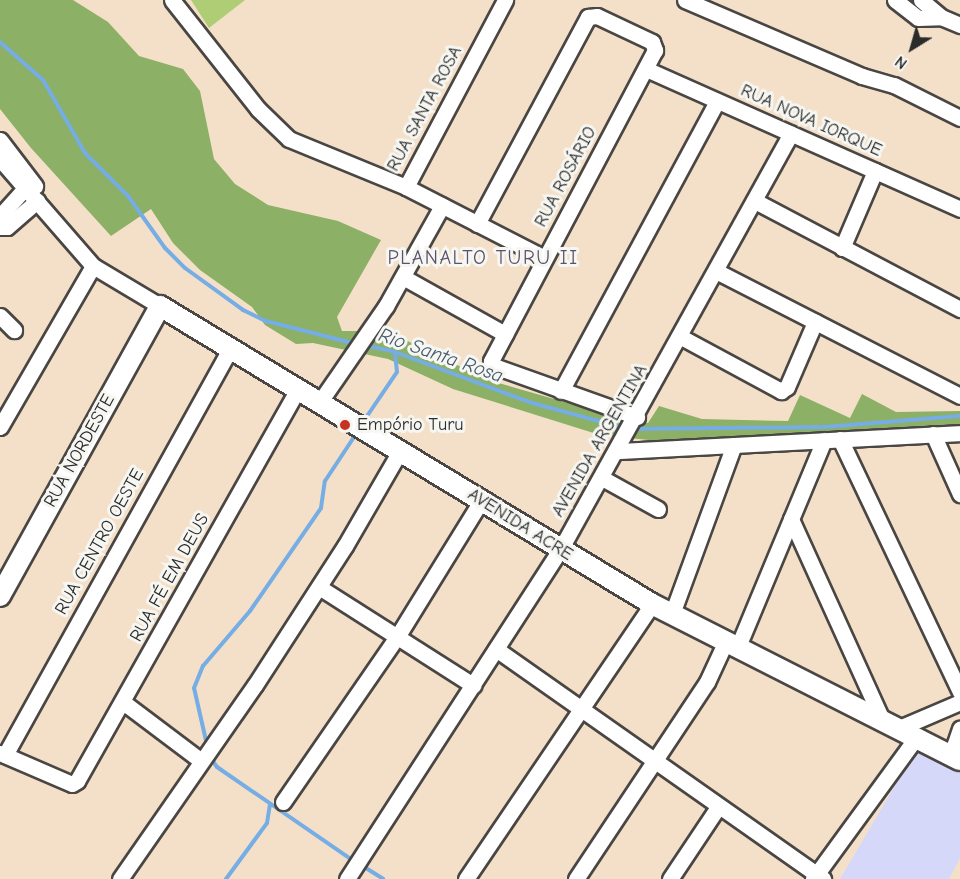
<!DOCTYPE html>
<meta charset="utf-8">
<style>
body{margin:0}
#map{position:relative;width:960px;height:879px;overflow:hidden;background:#f4e0c8;font-family:"Comic Neue",sans-serif}
div>[style]{position:absolute}
[style*='--x']{left:calc(var(--x)*1px);top:calc(var(--y)*1px);width:calc(var(--w)*1px);rotate:calc(var(--a)*1deg)}
.built>*{inset:0;background:#d5d8f9}
.green>*{inset:0;background:#afcd75}
.forest>*{inset:0;background:#8bb066}
.stream>*{height:4px;margin:-2px;padding:0 2px;transform-origin:2px;border-radius:2px;background:#75ade4}
.roads{filter:drop-shadow(2px 0 #494643) drop-shadow(-2px 0 #494643) drop-shadow(0 2px #494643) drop-shadow(0 -2px #494643)}
.minor>*{height:15px;margin:-7.5px;padding:0 7.5px;transform-origin:7.5px;border-radius:7.5px;background:#fff}
.major>*{height:20px;margin:-10px;padding:0 10px;transform-origin:10px;border-radius:10px;background:#fff}
.dots>*{width:16px;height:16px;translate:-50% -50%;box-sizing:border-box;border:3px solid #f6f6f2;border-radius:50%}
span{translate:-50% -50%;white-space:nowrap;text-align:center;line-height:1.15;-webkit-text-stroke:6px #f6f6f2;paint-order:stroke}
.street-label{font-size:18px;color:#2b2b2b}
.poi-label{font-size:18px;color:#2b2b2b}
.left{translate:0 -50%;text-align:left}
.neighbourhood-label{font-size:20px;color:#5c526a;letter-spacing:1.5px}
.water-label{font-size:20px;color:#45586c;font-style:italic}
.north{position:absolute;left:882px;top:18px;width:60px;height:60px;-webkit-text-stroke:4px #f6f6f2;paint-order:stroke;rotate:217deg;font-size:16px;font-weight:700;line-height:24px;text-align:center;color:#2b2b2b}
.north::after{content:'';display:block;margin:auto;width:21px;height:27px;background:#2b2b2b;clip-path:polygon(50% 0,100% 100%,50% 72%,0 100%)}
</style>
<div id="map">
<div class="built">
<i style="clip-path:polygon(916px 750px,960px 772px,960px 858px,949px 879px,840px 879px)"></i>
</div>
<div class="green">
<i style="clip-path:polygon(191px 0,245px 0,209px 28px)"></i>
</div>
<div class="forest">
<i style="clip-path:polygon(0 0,73px 0,108px 22px,139px 56px,183px 69px,200px 91px,214px 159px,235px 184px,268px 205px,338px 221px,381px 240px,337px 317px,342px 331px,387px 331px,488px 380px,627px 420px,648px 423px,659px 406px,702px 419px,788px 421px,800px 395px,850px 418px,862px 394px,896px 412px,960px 411px,960px 427px,668px 442px,600px 435px,453px 389px,388px 359px,313px 343px,296px 344px,265px 325px,252px 307px,200px 270px,173px 243px,151px 209px,111px 236px,31px 148px,0 109px)"></i>
</div>
<div class="stream">
<i style="--x:0;--y:42;--w:57;--a:41.5"></i>
<i style="--x:43;--y:80;--w:84;--a:60.1"></i>
<i style="--x:85;--y:153;--w:61;--a:45"></i>
<i style="--x:128;--y:196;--w:64;--a:54.6"></i>
<i style="--x:165;--y:248;--w:28;--a:45"></i>
<i style="--x:185;--y:268;--w:72;--a:35.9"></i>
<i style="--x:243;--y:310;--w:25;--a:26"></i>
<i style="--x:266;--y:321;--w:93;--a:14.3"></i>
<i style="--x:363;--y:345;--w:33;--a:12"></i>
<i style="--x:395;--y:352;--w:146;--a:20.4"></i>
<i style="--x:532;--y:403;--w:95;--a:15.2"></i>
<i style="--x:363;--y:422;--w:60;--a:-55.8"></i>
<i style="--x:397;--y:372;--w:20;--a:-96"></i>
<i style="--x:632;--y:429;--w:192;--a:-0.6"></i>
<i style="--x:824;--y:427;--w:136;--a:-4.6"></i>
<i style="--x:207;--y:745;--w:58;--a:-102.8"></i>
<i style="--x:194;--y:688;--w:24;--a:-68"></i>
<i style="--x:203;--y:666;--w:72;--a:-49.5"></i>
<i style="--x:250;--y:611;--w:125;--a:-55.4"></i>
<i style="--x:321;--y:508;--w:27;--a:-82"></i>
<i style="--x:325;--y:481;--w:56;--a:-56.6"></i>
<i style="--x:210;--y:757;--w:12;--a:55"></i>
<i style="--x:217;--y:767;--w:166;--a:34.5"></i>
<i style="--x:361;--y:865;--w:26;--a:32"></i>
<i style="--x:226;--y:879;--w:69;--a:-53.8"></i>
<i style="--x:267;--y:823;--w:18;--a:-81"></i>
</div>
<div class="roads">
<div class="minor">
<i style="--x:172;--y:0;--w:139;--a:51.7"></i>
<i style="--x:258;--y:109;--w:43;--a:44.1"></i>
<i style="--x:289;--y:139;--w:126;--a:22.3"></i>
<i style="--x:406;--y:187;--w:156;--a:27.1"></i>
<i style="--x:685;--y:0;--w:193;--a:23.2"></i>
<i style="--x:862;--y:76;--w:33;--a:16"></i>
<i style="--x:894;--y:85;--w:74;--a:26.6"></i>
<i style="--x:895;--y:0;--w:29;--a:38"></i>
<i style="--x:918;--y:18;--w:23;--a:-2"></i>
<i style="--x:921;--y:0;--w:26;--a:40"></i>
<i style="--x:941;--y:17;--w:21;--a:23"></i>
<i style="--x:646;--y:69;--w:344;--a:24"></i>
<i style="--x:0;--y:140;--w:58;--a:52.7"></i>
<i style="--x:0;--y:159;--w:142;--a:49"></i>
<i style="--x:93;--y:266;--w:78;--a:30.8"></i>
<i style="--x:406;--y:187;--w:212;--a:-62.1"></i>
<i style="--x:755;--y:201;--w:232;--a:27.8"></i>
<i style="--x:0;--y:216;--w:38;--a:-48"></i>
<i style="--x:477;--y:224;--w:235;--a:-61.8"></i>
<i style="--x:588;--y:17;--w:9;--a:-6"></i>
<i style="--x:597;--y:16;--w:61;--a:25.3"></i>
<i style="--x:652;--y:42;--w:9;--a:69"></i>
<i style="--x:655;--y:50;--w:352;--a:117.8"></i>
<i style="--x:491;--y:361;--w:6;--a:59"></i>
<i style="--x:494;--y:366;--w:152;--a:19.6"></i>
<i style="--x:0;--y:227;--w:7;--a:0"></i>
<i style="--x:7;--y:227;--w:40;--a:-41"></i>
<i style="--x:842;--y:248;--w:84;--a:-66.8"></i>
<i style="--x:716;--y:271;--w:274;--a:27.1"></i>
<i style="--x:403;--y:277;--w:117;--a:29.2"></i>
<i style="--x:0;--y:316;--w:20;--a:45"></i>
<i style="--x:681;--y:337;--w:114;--a:28.4"></i>
<i style="--x:781;--y:391;--w:7;--a:-34"></i>
<i style="--x:787;--y:387;--w:71;--a:-66.7"></i>
<i style="--x:561;--y:391;--w:329;--a:-61.7"></i>
<i style="--x:319;--y:403;--w:118;--a:-55.4"></i>
<i style="--x:386;--y:306;--w:115;--a:-60.8"></i>
<i style="--x:0;--y:427;--w:186;--a:-60"></i>
<i style="--x:933;--y:434;--w:66;--a:65.8"></i>
<i style="--x:840;--y:439;--w:280;--a:64.6"></i>
<i style="--x:618;--y:451;--w:342;--a:-3"></i>
<i style="--x:602;--y:478;--w:64;--a:29"></i>
<i style="--x:791;--y:519;--w:223;--a:65.6"></i>
<i style="--x:319;--y:587;--w:183;--a:32.5"></i>
<i style="--x:672;--y:614;--w:180;--a:-69.9"></i>
<i style="--x:496;--y:649;--w:400;--a:35.1"></i>
<i style="--x:737;--y:649;--w:226;--a:-67.4"></i>
<i style="--x:123;--y:702;--w:96;--a:37"></i>
<i style="--x:897;--y:729;--w:69;--a:-23.2"></i>
<i style="--x:0;--y:753;--w:78;--a:23.3"></i>
<i style="--x:72;--y:784;--w:6;--a:-31"></i>
<i style="--x:77;--y:781;--w:449;--a:-60.6"></i>
<i style="--x:5;--y:755;--w:464;--a:-61"></i>
<i style="--x:951;--y:755;--w:28;--a:-71"></i>
<i style="--x:283;--y:802;--w:201;--a:-55.4"></i>
<i style="--x:397;--y:637;--w:160;--a:-58.3"></i>
<i style="--x:120;--y:879;--w:236;--a:-55.2"></i>
<i style="--x:255;--y:685;--w:166;--a:-57.1"></i>
<i style="--x:345;--y:546;--w:110;--a:-59.9"></i>
<i style="--x:347;--y:879;--w:392;--a:-57.1"></i>
<i style="--x:560;--y:550;--w:476;--a:-61"></i>
<i style="--x:466;--y:879;--w:332;--a:-55.9"></i>
<i style="--x:576;--y:879;--w:237;--a:-56.4"></i>
<i style="--x:707;--y:682;--w:43;--a:-65.2"></i>
<i style="--x:670;--y:879;--w:87;--a:-56.3"></i>
<i style="--x:813;--y:879;--w:175;--a:-53.9"></i>
</div>
<div class="major">
<i style="--x:0;--y:596;--w:331;--a:-61.1"></i>
<i style="--x:160;--y:306;--w:575;--a:31.2"></i>
<i style="--x:652;--y:604;--w:345;--a:26.9"></i>
</div>
</div>
<div class="dots">
<i style="left:345px;top:425px;background:#c8321e"></i>
</div>
<div class="street-label">
<span style="left:425px;top:109px;rotate:-62deg">RUA SANTA ROSA</span>
<span style="left:811px;top:121px;rotate:24deg">RUA NOVA IORQUE</span>
<span style="left:566px;top:177px;rotate:-62deg">RUA ROSÁRIO</span>
<span style="left:600px;top:441px;rotate:-60deg">AVENIDA ARGENTINA</span>
<span style="left:80px;top:451px;rotate:-61deg">RUA NORDESTE</span>
<span style="left:520px;top:525px;rotate:32deg">AVENIDA ACRE</span>
<span style="left:100px;top:542px;rotate:-61deg">RUA CENTRO OESTE</span>
<span style="left:170px;top:578px;rotate:-61deg">RUA FÉ EM DEUS</span>
</div>
<div class="poi-label">
<span class="left" style="left:357px;top:425px">Empório Turu</span>
</div>
<div class="neighbourhood-label">
<span style="left:483px;top:257px">PLANALTO TURU II</span>
</div>
<div class="water-label">
<span style="left:441px;top:355px;rotate:19deg">Rio Santa Rosa</span>
</div>
<div class="north">N</div>
</div>
